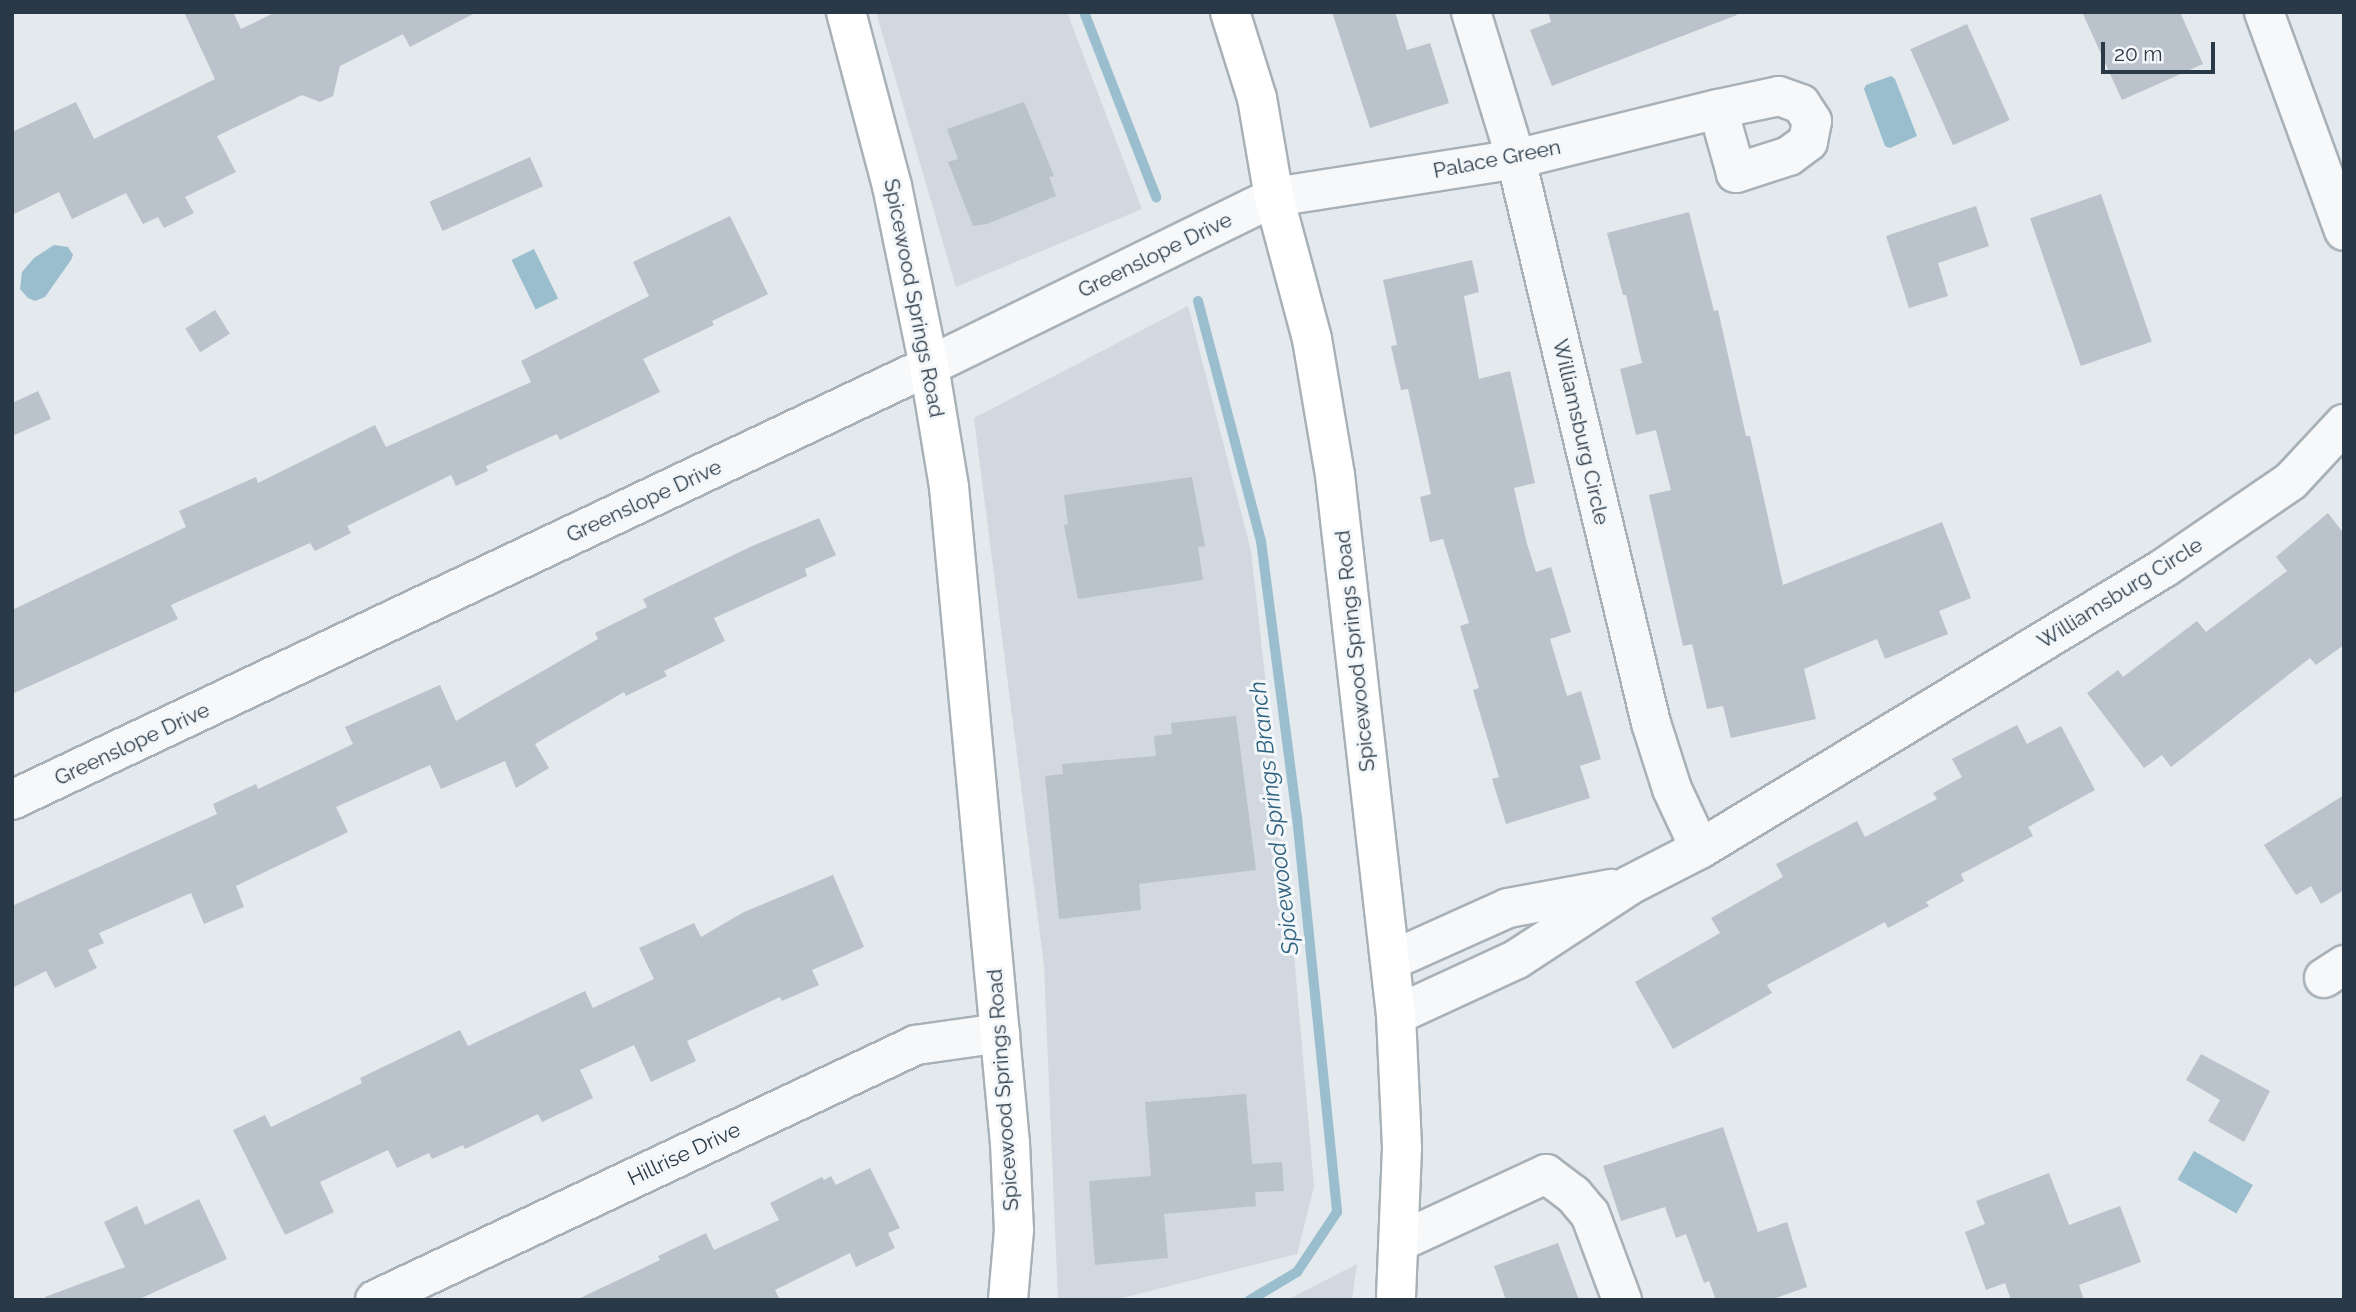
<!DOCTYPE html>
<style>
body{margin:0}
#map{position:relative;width:2356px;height:1312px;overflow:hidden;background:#e3e9ec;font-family:Raleway,sans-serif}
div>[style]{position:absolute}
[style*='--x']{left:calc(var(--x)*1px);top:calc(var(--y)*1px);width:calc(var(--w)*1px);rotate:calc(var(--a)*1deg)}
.built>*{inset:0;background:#d1d8df}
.water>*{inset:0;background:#9bbecf;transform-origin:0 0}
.stream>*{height:10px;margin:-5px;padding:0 5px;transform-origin:5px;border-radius:5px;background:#9bbecf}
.building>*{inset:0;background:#bac3cb;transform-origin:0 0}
.roads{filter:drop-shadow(2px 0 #a7b1b7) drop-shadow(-2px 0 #a7b1b7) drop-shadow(0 2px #a7b1b7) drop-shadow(0 -2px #a7b1b7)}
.minor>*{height:38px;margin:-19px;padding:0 19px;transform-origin:19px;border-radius:19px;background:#f7f8fa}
.major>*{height:38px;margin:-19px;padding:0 19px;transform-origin:19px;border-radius:19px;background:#fff}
span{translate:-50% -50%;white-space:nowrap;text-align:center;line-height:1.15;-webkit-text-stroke:6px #f3f7f9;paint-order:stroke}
.street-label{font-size:21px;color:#293947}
.water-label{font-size:23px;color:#2f617f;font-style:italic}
.frame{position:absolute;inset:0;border:14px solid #293947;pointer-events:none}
.scale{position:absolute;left:2101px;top:42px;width:114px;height:32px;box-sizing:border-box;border:4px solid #293947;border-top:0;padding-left:9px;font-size:21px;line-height:24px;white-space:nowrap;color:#293947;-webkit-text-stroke:5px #f3f7f9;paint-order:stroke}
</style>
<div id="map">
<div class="built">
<i style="clip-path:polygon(876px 12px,1067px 12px,1142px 209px,956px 287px)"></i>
<i style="clip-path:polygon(1188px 306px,1251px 551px,1287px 872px,1314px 1187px,1297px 1254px,1114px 1300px,1058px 1300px,1044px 966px,974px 418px)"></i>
<i style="clip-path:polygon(1357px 1264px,1352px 1300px,1287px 1300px)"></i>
</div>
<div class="water">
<i style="clip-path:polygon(1891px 76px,1895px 79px,1917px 136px,1890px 148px,1885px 146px,1864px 89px,1866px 85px)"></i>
<i style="clip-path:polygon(54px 245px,68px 247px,73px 255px,71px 260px,45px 297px,35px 301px,28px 298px,20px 289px,22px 272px,34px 258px)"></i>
<i style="left:534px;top:249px;width:55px;height:25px;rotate:64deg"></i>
<i style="left:2194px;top:1151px;width:68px;height:33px;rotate:30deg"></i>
</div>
<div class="stream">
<i style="--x:1084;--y:12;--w:199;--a:68.7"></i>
<i style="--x:1198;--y:301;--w:248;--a:75.3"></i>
<i style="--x:1261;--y:541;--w:278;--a:82.6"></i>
<i style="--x:1297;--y:817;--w:397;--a:84.2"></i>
<i style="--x:1337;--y:1212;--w:72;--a:123.7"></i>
<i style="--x:1297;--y:1272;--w:55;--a:149.2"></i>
</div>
<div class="building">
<i style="clip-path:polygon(184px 12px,233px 12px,241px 29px,276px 12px,477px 12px,410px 47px,403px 34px,340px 66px,333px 96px,320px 102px,302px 95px,217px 136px,236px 172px,185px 197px,194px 213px,164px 228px,158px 217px,143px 224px,126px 193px,72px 219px,59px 192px,12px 215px,12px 132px,76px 102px,94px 139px,215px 79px)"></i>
<i style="clip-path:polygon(1332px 12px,1395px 12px,1407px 50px,1430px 43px,1449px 103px,1370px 128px)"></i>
<i style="clip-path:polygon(1548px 12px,1736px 12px,1737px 15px,1552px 86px,1530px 30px,1551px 22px)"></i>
<i style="clip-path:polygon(2082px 12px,2180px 12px,2203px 64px,2122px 100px)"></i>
<i style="left:1967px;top:24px;width:105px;height:62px;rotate:66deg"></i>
<i style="clip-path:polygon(1024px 102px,1054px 176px,1049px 177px,1056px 196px,987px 224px,973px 226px,948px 162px,958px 159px,947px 129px)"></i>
<i style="left:530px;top:157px;width:32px;height:110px;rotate:66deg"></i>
<i style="left:2101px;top:194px;width:156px;height:75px;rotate:71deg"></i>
<i style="clip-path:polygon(1976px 206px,1989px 246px,1938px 263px,1948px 296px,1909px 308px,1886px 236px)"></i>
<i style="clip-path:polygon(1689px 212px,1714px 311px,1718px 310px,1746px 436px,1750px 436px,1783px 585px,1942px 522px,1971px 598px,1939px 611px,1948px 634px,1885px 659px,1877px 639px,1804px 669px,1816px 719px,1731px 738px,1723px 706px,1707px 709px,1692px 644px,1683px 646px,1649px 495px,1671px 490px,1656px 430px,1636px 435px,1620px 369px,1642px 363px,1626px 295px,1623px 295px,1607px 233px)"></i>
<i style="clip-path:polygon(730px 216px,768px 294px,712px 321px,714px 325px,643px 359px,660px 392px,560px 440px,557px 434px,486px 466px,488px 471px,456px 486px,451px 475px,347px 526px,351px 533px,315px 551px,310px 543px,171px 605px,178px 619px,12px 694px,12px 610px,186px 527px,179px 511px,256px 477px,258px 483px,375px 425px,386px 447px,531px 382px,521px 361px,649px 296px,633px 262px)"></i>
<i style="clip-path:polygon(1472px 260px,1479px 292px,1464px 296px,1479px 379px,1510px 371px,1535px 483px,1514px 488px,1527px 544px,1536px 572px,1551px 567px,1571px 632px,1550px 639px,1567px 696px,1581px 691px,1601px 759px,1580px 766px,1590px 798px,1506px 824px,1492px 779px,1499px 777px,1473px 690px,1479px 688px,1460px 626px,1469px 623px,1443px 539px,1430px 542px,1420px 497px,1431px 494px,1408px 389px,1401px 390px,1391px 346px,1397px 345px,1383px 280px)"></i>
<i style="left:215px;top:310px;width:28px;height:35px;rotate:58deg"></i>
<i style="clip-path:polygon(38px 391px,51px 419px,12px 436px,12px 403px)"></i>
<i style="clip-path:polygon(1192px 477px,1205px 546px,1198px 547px,1203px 580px,1078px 599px,1064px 525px,1068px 524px,1064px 495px)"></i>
<i style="clip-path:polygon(2328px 513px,2344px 534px,2344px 645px,2316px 665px,2310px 658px,2171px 767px,2162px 755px,2144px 768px,2087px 693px,2118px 670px,2123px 677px,2197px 621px,2206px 632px,2287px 571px,2276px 557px)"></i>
<i style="clip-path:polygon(819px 518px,836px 555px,805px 569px,807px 576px,714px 618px,725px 641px,664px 671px,667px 676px,626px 696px,624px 692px,535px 744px,549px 768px,516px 788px,505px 761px,441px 789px,430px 765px,336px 807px,348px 832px,236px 886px,244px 907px,204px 924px,191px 893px,99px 933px,104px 943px,88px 950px,97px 968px,55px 988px,46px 971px,12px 988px,12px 906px,217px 814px,213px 804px,256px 784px,258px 789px,353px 744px,345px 727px,440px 685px,456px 721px,598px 639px,595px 633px,647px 607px,643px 599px,750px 547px)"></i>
<i style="clip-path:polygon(1236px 716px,1256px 870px,1139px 884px,1141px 910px,1059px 919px,1045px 776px,1063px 774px,1062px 764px,1156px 756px,1154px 736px,1172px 734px,1171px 723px)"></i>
<i style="clip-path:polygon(2017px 725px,2027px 744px,2061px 726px,2095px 790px,2028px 827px,2033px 836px,1961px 874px,1964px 881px,1926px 902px,1929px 906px,1888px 928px,1885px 922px,1767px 985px,1772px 993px,1673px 1049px,1635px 982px,1720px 933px,1711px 918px,1783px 877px,1776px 864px,1857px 821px,1865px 837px,1937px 799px,1933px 793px,1962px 777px,1952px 759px)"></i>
<i style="clip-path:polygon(2344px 795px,2344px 890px,2321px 904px,2311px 886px,2296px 895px,2264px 845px)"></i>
<i style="clip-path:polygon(833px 875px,864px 947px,812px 970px,819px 985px,782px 1001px,780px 997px,687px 1041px,696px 1061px,651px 1082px,634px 1045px,580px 1070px,593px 1098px,542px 1122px,538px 1114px,465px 1149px,463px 1145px,432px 1159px,429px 1153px,397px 1168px,388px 1150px,320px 1182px,334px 1212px,285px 1235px,233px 1130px,265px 1115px,271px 1127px,362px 1083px,360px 1078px,460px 1030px,468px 1046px,585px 991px,593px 1008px,654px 979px,639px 948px,694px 923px,701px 937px,744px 912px)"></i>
<i style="clip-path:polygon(2201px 1054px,2270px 1091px,2244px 1142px,2208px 1121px,2220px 1100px,2186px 1080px)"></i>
<i style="clip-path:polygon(1246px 1094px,1252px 1164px,1282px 1162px,1284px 1191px,1255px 1192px,1256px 1206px,1164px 1214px,1168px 1258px,1095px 1265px,1089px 1181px,1151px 1176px,1145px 1102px)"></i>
<i style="clip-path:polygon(1723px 1127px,1758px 1232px,1787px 1222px,1807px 1287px,1770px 1300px,1716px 1300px,1709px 1281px,1704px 1283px,1686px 1234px,1676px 1238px,1665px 1207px,1621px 1221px,1603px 1166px)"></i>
<i style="clip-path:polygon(870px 1168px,900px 1228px,888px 1233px,895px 1248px,856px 1267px,850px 1253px,775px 1290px,780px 1300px,576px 1300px,660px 1260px,658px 1256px,706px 1233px,714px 1250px,779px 1220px,770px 1203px,822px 1177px,824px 1180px,831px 1176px,836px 1185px)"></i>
<i style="clip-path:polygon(2049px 1173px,2069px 1225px,2120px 1206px,2141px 1262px,2079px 1285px,2084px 1300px,2011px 1300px,2005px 1283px,1986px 1290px,1965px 1232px,1985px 1224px,1976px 1201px)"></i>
<i style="clip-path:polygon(199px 1199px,227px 1259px,137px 1300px,45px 1300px,45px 1297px,125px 1267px,104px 1222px,137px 1206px,145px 1225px)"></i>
<i style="clip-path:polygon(1558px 1243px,1579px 1300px,1506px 1300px,1494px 1266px)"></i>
</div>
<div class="roads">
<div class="minor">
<i style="--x:1471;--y:12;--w:154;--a:73"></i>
<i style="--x:1516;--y:159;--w:580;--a:76.54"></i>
<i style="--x:1651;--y:723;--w:69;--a:72.3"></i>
<i style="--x:1672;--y:789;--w:66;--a:65"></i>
<i style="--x:2264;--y:12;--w:233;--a:69.9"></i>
<i style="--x:12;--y:800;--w:1015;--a:-25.33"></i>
<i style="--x:929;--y:366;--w:384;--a:-26.1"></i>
<i style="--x:1274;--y:197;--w:245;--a:-8.9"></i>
<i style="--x:1516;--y:159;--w:208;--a:-13.9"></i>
<i style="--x:1718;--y:109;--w:62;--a:-12"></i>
<i style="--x:1779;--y:96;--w:23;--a:20"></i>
<i style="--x:1801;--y:104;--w:20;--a:57"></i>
<i style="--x:1812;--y:121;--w:21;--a:101"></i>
<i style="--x:1808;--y:142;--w:24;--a:144"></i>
<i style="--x:1789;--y:156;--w:56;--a:162.2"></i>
<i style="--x:1736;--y:173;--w:66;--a:-105.7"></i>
<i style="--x:1390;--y:961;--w:129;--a:-24.2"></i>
<i style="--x:1508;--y:908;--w:105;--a:-10.5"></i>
<i style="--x:2324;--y:978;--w:24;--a:-33"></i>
<i style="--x:1396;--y:1015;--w:133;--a:-24.8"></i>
<i style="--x:1517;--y:959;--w:135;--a:-33.2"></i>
<i style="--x:1630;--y:885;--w:79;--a:-27.2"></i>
<i style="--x:1700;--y:849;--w:542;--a:-31.2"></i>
<i style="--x:2164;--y:568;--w:154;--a:-34.4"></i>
<i style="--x:2291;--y:481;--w:78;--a:-47.1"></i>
<i style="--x:1399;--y:1242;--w:162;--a:-24.8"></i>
<i style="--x:1546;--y:1174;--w:34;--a:37"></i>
<i style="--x:1573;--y:1194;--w:26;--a:50"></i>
<i style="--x:1590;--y:1214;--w:92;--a:69.6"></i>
<i style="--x:375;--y:1300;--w:598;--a:-25.24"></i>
<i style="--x:916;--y:1045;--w:85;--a:-8.1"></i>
</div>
<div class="major">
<i style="--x:846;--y:12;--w:180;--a:75.2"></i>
<i style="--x:892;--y:186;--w:184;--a:78.4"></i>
<i style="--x:929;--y:366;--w:123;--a:80.6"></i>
<i style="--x:949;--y:487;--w:659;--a:84.69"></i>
<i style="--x:1010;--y:1143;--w:87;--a:87.4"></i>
<i style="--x:1014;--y:1230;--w:70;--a:94.9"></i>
<i style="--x:1230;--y:12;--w:90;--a:72.6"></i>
<i style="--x:1257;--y:98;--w:100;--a:80.3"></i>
<i style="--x:1274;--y:197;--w:147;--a:75"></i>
<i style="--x:1312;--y:339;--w:138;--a:80.4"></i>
<i style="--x:1335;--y:475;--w:543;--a:83.56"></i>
<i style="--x:1396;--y:1015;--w:133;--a:87.4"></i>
<i style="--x:1402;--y:1148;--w:152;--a:92.3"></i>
</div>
</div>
<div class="street-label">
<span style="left:1497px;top:159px;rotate:-11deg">Palace Green</span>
<span style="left:1155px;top:255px;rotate:-26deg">Greenslope Drive</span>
<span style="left:914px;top:298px;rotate:79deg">Spicewood Springs Road</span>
<span style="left:1581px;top:432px;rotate:77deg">Williamsburg Circle</span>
<span style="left:644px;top:501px;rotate:-25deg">Greenslope Drive</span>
<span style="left:2120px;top:593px;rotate:-32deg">Williamsburg Circle</span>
<span style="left:1355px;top:651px;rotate:-96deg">Spicewood Springs Road</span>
<span style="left:132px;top:744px;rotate:-25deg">Greenslope Drive</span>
<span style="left:1003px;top:1090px;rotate:-94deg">Spicewood Springs Road</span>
<span style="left:684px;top:1154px;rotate:-25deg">Hillrise Drive</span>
</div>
<div class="water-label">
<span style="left:1274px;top:818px;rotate:-97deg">Spicewood Springs Branch</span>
</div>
<div class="frame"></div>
<div class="scale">20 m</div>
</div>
